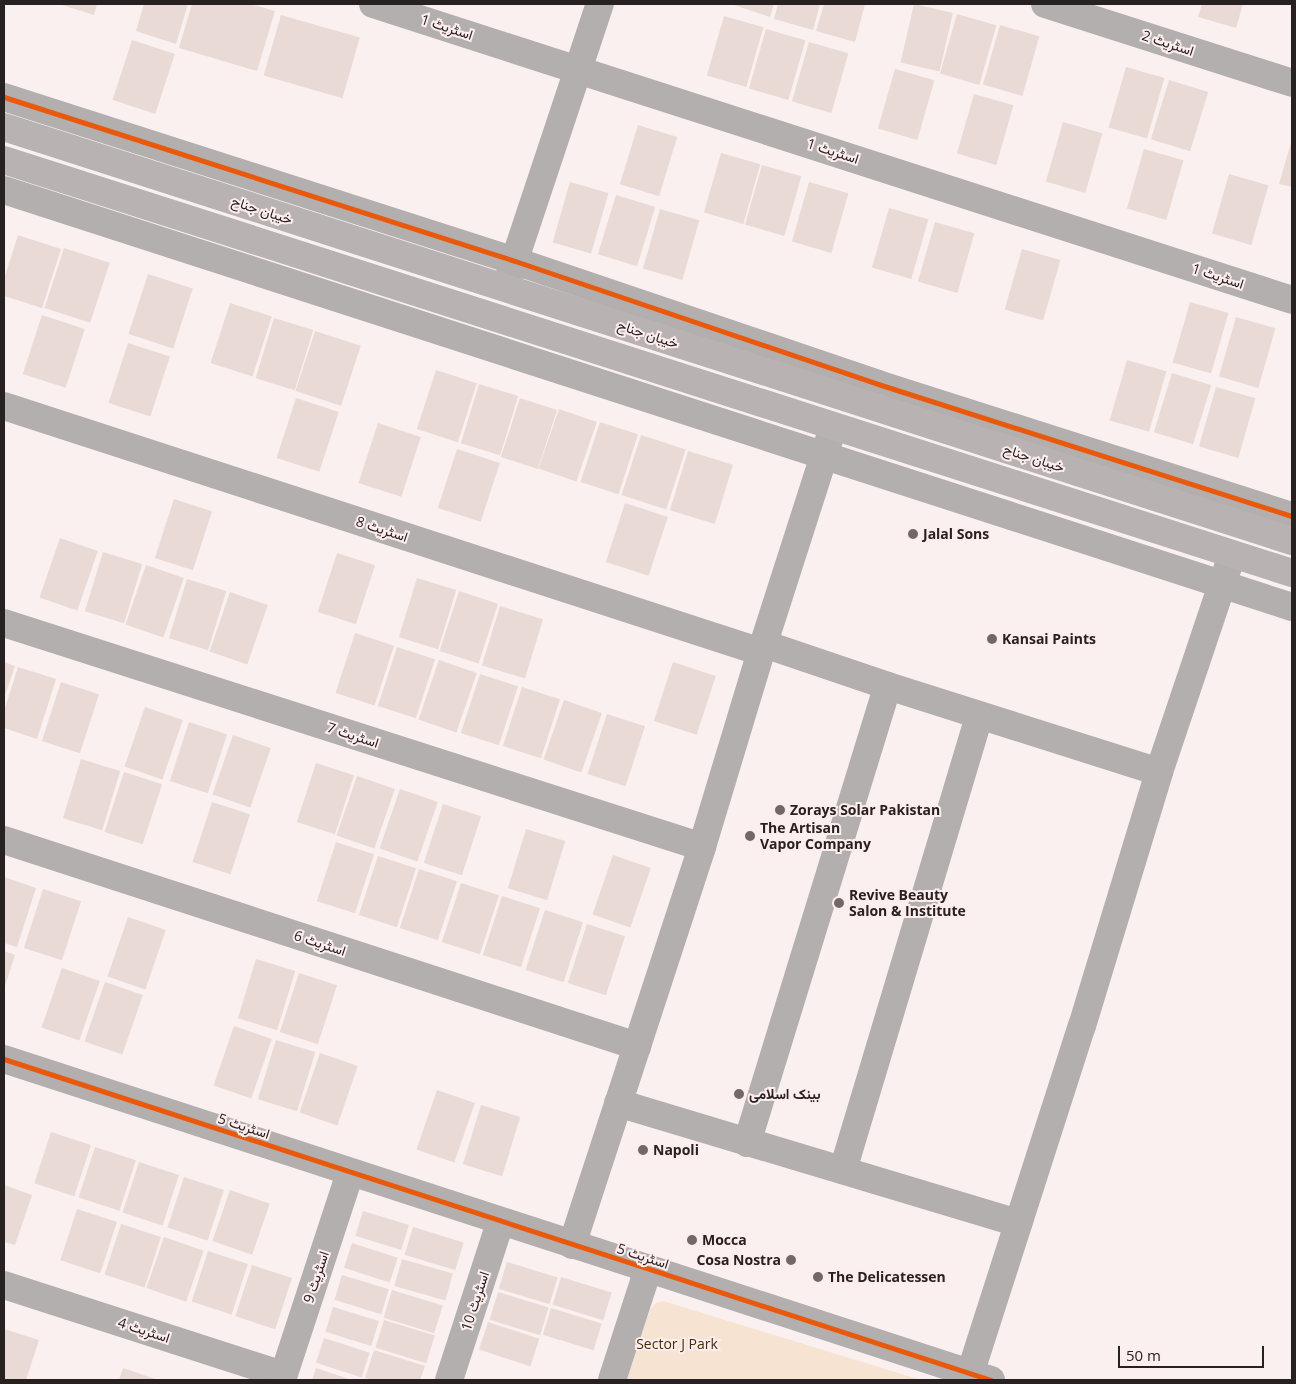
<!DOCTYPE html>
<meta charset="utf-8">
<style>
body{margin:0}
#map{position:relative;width:1296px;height:1384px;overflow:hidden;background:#faf0f0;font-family:"Open Sans",Vazirmatn,sans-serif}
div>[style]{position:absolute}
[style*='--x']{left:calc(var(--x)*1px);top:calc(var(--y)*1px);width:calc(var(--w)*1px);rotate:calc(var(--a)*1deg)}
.green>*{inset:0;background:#f6e3d1}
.building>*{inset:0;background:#e9dad5;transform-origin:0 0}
.minor>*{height:28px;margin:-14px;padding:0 14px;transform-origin:14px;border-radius:14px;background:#b3afaf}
.major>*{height:28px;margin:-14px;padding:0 14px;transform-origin:14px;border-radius:14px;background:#b8b2b3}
.cycleway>*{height:5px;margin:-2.5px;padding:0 2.5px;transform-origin:2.5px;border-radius:2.5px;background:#e8590c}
.dots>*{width:14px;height:14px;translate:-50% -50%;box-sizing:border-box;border:2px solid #fdeded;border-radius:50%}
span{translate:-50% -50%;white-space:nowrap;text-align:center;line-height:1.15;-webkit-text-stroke:4px #fdeded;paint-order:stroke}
.street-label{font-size:14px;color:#272121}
.poi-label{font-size:14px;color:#272121;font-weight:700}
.left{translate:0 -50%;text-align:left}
.right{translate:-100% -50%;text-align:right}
.park-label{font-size:14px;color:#452d08}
.frame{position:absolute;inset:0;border:5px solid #272121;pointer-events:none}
.scale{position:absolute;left:1118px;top:1346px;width:146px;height:22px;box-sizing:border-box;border:2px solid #272121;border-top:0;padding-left:6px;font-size:15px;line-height:18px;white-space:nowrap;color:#272121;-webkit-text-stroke:4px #fdeded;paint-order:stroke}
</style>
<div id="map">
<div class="green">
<i style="clip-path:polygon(663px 1301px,921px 1380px,625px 1380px,650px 1310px,656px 1303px)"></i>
</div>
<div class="building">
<i style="clip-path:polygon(59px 4px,97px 4px,94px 15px)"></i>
<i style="clip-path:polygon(144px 4px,188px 4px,176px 44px,136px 31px)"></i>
<i style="clip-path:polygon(192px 4px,250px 4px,275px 11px,257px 71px,179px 48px)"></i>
<i style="clip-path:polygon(731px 4px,774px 4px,770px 17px)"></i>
<i style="clip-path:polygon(778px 4px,820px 4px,813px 30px,774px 19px)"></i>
<i style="clip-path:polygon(824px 4px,865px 4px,855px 42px,816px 31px)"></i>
<i style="left:914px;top:4px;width:40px;height:60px;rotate:13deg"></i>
<i style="clip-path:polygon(1202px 4px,1243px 4px,1236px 28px,1198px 17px)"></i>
<i style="left:957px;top:14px;width:41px;height:62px;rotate:16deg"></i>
<i style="left:281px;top:15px;width:82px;height:63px;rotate:16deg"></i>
<i style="left:724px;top:16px;width:41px;height:62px;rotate:16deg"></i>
<i style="left:1000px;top:25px;width:41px;height:62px;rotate:16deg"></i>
<i style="left:766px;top:29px;width:41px;height:62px;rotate:16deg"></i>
<i style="left:132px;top:40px;width:45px;height:63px;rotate:18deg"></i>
<i style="left:809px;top:42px;width:41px;height:62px;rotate:16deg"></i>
<i style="left:1126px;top:67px;width:40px;height:63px;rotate:16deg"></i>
<i style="left:895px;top:69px;width:41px;height:62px;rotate:16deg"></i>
<i style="left:1169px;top:80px;width:41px;height:62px;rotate:17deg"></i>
<i style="left:974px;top:94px;width:41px;height:62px;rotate:16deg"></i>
<i style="left:1063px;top:122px;width:41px;height:62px;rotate:16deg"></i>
<i style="left:638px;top:125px;width:41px;height:62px;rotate:17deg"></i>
<i style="clip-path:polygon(1292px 139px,1292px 187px,1279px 184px)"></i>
<i style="left:1144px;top:149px;width:41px;height:62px;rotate:16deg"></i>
<i style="left:721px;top:153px;width:41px;height:62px;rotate:16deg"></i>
<i style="left:762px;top:165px;width:41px;height:62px;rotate:16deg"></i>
<i style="left:1229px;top:174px;width:41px;height:62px;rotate:16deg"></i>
<i style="left:570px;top:182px;width:40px;height:63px;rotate:16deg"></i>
<i style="left:809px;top:182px;width:41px;height:62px;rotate:16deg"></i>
<i style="left:616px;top:195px;width:41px;height:62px;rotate:17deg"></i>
<i style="left:889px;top:208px;width:41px;height:62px;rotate:16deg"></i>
<i style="left:660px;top:209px;width:41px;height:62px;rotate:16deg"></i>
<i style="left:935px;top:222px;width:41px;height:62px;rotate:16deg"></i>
<i style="clip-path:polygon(18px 235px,61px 249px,42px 308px,4px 296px,4px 279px)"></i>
<i style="left:64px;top:248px;width:48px;height:63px;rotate:18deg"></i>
<i style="left:1022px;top:249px;width:40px;height:63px;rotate:16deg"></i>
<i style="left:148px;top:274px;width:47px;height:63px;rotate:18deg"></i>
<i style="left:1190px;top:302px;width:40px;height:63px;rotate:16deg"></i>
<i style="left:230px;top:303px;width:44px;height:63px;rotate:18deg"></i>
<i style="left:42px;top:315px;width:45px;height:62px;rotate:18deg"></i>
<i style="left:1236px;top:317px;width:41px;height:62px;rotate:16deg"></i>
<i style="left:274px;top:318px;width:41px;height:63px;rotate:17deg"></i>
<i style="left:315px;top:331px;width:48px;height:63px;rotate:18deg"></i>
<i style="left:128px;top:343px;width:44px;height:63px;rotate:18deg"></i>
<i style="left:1127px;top:360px;width:41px;height:63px;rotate:16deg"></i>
<i style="left:436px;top:370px;width:43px;height:62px;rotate:18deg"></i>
<i style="left:1172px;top:373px;width:41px;height:62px;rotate:17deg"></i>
<i style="left:479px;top:384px;width:41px;height:62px;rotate:17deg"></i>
<i style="left:1216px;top:387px;width:41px;height:62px;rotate:16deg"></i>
<i style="left:296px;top:398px;width:45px;height:63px;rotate:18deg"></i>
<i style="left:520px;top:398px;width:39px;height:62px;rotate:18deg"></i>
<i style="left:559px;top:409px;width:40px;height:63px;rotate:19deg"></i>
<i style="left:600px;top:422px;width:40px;height:63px;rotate:18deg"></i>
<i style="left:378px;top:423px;width:45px;height:63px;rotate:18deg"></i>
<i style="left:641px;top:435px;width:47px;height:63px;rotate:18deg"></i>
<i style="left:457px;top:449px;width:45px;height:62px;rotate:18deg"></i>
<i style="left:688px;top:451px;width:47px;height:62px;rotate:17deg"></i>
<i style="left:174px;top:499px;width:40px;height:62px;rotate:18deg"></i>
<i style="left:625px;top:503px;width:45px;height:62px;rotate:18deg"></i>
<i style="left:60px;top:538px;width:40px;height:63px;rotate:19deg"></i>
<i style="left:103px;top:552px;width:41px;height:62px;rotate:17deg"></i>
<i style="left:337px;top:553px;width:40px;height:62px;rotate:18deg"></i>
<i style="left:146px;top:565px;width:40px;height:63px;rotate:19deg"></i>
<i style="left:417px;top:578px;width:41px;height:62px;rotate:17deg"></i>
<i style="left:187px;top:579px;width:41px;height:62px;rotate:17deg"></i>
<i style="left:459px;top:591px;width:41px;height:63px;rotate:18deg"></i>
<i style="left:230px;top:592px;width:40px;height:63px;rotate:19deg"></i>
<i style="left:500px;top:606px;width:45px;height:62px;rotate:17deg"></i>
<i style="left:355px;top:633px;width:41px;height:63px;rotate:18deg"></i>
<i style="left:397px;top:647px;width:40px;height:62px;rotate:18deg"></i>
<i style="left:439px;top:660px;width:40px;height:63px;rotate:19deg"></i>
<i style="clip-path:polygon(4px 662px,15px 666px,4px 698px)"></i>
<i style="left:673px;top:662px;width:45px;height:62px;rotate:18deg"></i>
<i style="clip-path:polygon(18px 667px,56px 679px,37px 739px,4px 728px,4px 711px)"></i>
<i style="left:480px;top:674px;width:40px;height:62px;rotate:18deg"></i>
<i style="left:61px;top:682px;width:40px;height:62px;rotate:18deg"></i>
<i style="left:522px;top:687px;width:40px;height:62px;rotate:18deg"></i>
<i style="left:564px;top:700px;width:40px;height:63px;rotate:19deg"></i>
<i style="left:145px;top:707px;width:40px;height:63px;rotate:19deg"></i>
<i style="left:607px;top:714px;width:40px;height:63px;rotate:18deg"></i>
<i style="left:189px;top:722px;width:40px;height:62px;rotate:18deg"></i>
<i style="left:233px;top:735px;width:40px;height:63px;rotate:19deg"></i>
<i style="left:81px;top:759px;width:41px;height:62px;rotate:17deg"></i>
<i style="left:316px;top:763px;width:40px;height:62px;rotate:18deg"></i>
<i style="left:124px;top:772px;width:40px;height:63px;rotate:18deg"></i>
<i style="left:357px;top:776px;width:40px;height:63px;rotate:19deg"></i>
<i style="left:400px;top:789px;width:40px;height:63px;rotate:19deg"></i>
<i style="left:212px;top:802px;width:40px;height:63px;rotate:18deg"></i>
<i style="left:443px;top:804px;width:40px;height:62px;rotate:18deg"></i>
<i style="left:526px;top:829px;width:41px;height:62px;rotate:17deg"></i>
<i style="left:336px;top:842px;width:40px;height:62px;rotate:18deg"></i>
<i style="left:613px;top:855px;width:40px;height:63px;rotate:19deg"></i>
<i style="left:378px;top:856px;width:40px;height:62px;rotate:18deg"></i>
<i style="left:419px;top:869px;width:40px;height:62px;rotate:18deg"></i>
<i style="clip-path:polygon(4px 877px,36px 888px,17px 947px,4px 943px)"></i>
<i style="left:461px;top:883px;width:40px;height:62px;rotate:18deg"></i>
<i style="left:43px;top:889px;width:40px;height:62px;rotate:18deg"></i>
<i style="left:502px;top:896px;width:40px;height:62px;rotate:18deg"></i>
<i style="left:545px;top:910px;width:40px;height:63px;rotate:18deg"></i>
<i style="left:128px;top:917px;width:40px;height:63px;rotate:19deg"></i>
<i style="left:587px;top:924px;width:40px;height:62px;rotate:18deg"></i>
<i style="clip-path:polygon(4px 951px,15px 955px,4px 989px)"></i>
<i style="left:256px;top:959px;width:41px;height:62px;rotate:17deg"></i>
<i style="left:62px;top:968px;width:40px;height:63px;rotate:19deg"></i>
<i style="left:299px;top:973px;width:40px;height:62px;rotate:18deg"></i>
<i style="left:105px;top:982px;width:40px;height:63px;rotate:19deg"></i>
<i style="left:234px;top:1026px;width:40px;height:63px;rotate:19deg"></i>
<i style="left:276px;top:1040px;width:41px;height:62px;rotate:17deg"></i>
<i style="left:320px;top:1053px;width:40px;height:63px;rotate:19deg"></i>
<i style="left:437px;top:1090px;width:40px;height:63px;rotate:19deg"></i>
<i style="left:481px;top:1105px;width:41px;height:62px;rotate:17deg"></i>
<i style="left:51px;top:1132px;width:42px;height:54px;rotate:18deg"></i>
<i style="left:95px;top:1147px;width:43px;height:53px;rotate:18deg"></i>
<i style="left:139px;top:1162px;width:42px;height:53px;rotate:18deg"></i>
<i style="left:184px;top:1177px;width:42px;height:53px;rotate:18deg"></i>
<i style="clip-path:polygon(4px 1185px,32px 1195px,15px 1245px,4px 1242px)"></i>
<i style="left:230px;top:1190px;width:42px;height:54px;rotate:19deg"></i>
<i style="left:77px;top:1209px;width:42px;height:54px;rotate:18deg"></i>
<i style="left:363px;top:1211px;width:48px;height:26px;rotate:17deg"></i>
<i style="left:121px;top:1224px;width:42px;height:53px;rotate:18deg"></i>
<i style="left:413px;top:1227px;width:53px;height:29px;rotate:17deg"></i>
<i style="left:164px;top:1237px;width:42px;height:54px;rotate:19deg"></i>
<i style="left:352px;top:1243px;width:48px;height:26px;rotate:18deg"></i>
<i style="left:208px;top:1251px;width:42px;height:53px;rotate:18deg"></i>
<i style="left:402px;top:1259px;width:53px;height:28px;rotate:16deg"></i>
<i style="left:507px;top:1262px;width:53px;height:28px;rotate:17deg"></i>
<i style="left:252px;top:1265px;width:42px;height:54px;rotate:18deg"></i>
<i style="left:342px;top:1275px;width:49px;height:26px;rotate:17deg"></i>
<i style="left:561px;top:1277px;width:53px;height:29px;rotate:17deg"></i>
<i style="left:392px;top:1290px;width:53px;height:29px;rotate:17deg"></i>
<i style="left:498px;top:1292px;width:53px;height:29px;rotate:17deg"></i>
<i style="left:333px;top:1307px;width:48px;height:26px;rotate:17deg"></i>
<i style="left:551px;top:1308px;width:53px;height:28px;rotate:17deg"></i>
<i style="left:384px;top:1320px;width:53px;height:29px;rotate:17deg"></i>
<i style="left:488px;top:1322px;width:54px;height:29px;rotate:18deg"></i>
<i style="clip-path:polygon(4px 1329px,39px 1340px,26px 1380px,4px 1380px)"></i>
<i style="left:324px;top:1338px;width:48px;height:26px;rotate:18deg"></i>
<i style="clip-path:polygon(374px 1350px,425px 1366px,420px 1380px,373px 1380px,365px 1378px)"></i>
<i style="clip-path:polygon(123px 1368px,158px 1380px,119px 1380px)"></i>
<i style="clip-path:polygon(316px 1368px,352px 1380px,312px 1380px)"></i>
</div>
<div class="minor">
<i style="--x:373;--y:4;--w:965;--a:17.85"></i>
<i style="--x:1045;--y:4;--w:259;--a:17.7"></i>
<i style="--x:4;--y:97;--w:537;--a:17.79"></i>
<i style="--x:515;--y:261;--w:383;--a:18.7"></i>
<i style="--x:878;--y:384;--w:435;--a:17.7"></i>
<i style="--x:4;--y:190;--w:1354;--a:17.94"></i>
<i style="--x:509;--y:277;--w:288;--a:-71.6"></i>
<i style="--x:4;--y:406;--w:796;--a:18"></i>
<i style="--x:4;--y:623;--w:733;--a:17.79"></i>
<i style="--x:764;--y:644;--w:131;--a:18.7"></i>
<i style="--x:888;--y:686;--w:284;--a:17.6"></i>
<i style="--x:4;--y:840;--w:666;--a:18.03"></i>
<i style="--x:4;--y:1059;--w:1038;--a:18.02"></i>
<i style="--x:618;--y:1103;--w:418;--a:16.7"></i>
<i style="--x:747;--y:1143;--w:478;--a:-72.9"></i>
<i style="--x:843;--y:1170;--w:474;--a:-73.3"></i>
<i style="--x:572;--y:1245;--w:419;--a:-71.9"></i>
<i style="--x:702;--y:847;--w:204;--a:-73.2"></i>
<i style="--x:761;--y:652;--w:226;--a:-72.2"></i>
<i style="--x:4;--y:1285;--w:293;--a:17.9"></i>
<i style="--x:970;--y:1374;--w:366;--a:-72.2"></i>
<i style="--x:1082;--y:1026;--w:265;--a:-73.1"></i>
<i style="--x:1159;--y:772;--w:216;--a:-71.4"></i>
<i style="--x:282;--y:1380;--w:218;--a:-71.8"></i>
<i style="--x:449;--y:1380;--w:165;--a:-72"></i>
<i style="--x:612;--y:1380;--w:117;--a:-72"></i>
</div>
<div class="major">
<i style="--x:4;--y:127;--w:1353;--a:17.82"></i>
<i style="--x:4;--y:160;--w:1353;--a:17.78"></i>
</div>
<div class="cycleway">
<i style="--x:4;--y:97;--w:537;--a:17.79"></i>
<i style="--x:515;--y:261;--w:383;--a:18.7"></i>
<i style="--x:878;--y:384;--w:435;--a:17.7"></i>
<i style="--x:4;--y:1059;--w:1038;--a:18.02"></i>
</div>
<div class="dots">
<i style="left:913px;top:534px;background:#716969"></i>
<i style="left:992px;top:639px;background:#716969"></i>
<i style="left:780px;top:810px;background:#716969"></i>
<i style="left:750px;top:836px;background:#716969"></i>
<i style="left:839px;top:903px;background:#716969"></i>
<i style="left:739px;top:1094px;background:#716969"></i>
<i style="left:643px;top:1150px;background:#716969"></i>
<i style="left:692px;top:1240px;background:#716969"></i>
<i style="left:791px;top:1260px;background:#716969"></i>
<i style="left:818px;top:1277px;background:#716969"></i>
</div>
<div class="street-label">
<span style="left:447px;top:27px;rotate:18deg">اسٹریٹ 1</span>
<span style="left:1168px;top:43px;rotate:18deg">اسٹریٹ 2</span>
<span style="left:833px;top:151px;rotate:18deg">اسٹریٹ 1</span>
<span style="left:262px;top:210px;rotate:18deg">خیبان جناح</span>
<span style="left:1218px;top:276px;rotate:18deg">اسٹریٹ 1</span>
<span style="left:648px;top:334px;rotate:18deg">خیبان جناح</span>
<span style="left:1034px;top:458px;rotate:18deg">خیبان جناح</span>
<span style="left:382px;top:529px;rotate:18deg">اسٹریٹ 8</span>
<span style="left:353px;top:735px;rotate:18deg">اسٹریٹ 7</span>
<span style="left:320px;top:943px;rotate:18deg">اسٹریٹ 6</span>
<span style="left:244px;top:1126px;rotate:18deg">اسٹریٹ 5</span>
<span style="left:643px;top:1256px;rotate:18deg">اسٹریٹ 5</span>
<span style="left:316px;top:1277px;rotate:-72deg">اسٹریٹ 9</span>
<span style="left:475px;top:1301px;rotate:-72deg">اسٹریٹ 10</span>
<span style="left:144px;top:1330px;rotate:18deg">اسٹریٹ 4</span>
</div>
<div class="poi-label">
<span class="left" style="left:923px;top:534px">Jalal Sons</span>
<span class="left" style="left:1002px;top:639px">Kansai Paints</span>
<span class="left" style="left:790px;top:810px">Zorays Solar Pakistan</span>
<span class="left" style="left:760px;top:836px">The Artisan<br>Vapor Company</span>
<span class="left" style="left:849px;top:903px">Revive Beauty<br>Salon &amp; Institute</span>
<span class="left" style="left:749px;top:1094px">بینک اسلامی</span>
<span class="left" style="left:653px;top:1150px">Napoli</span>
<span class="left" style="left:702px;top:1240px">Mocca</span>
<span class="right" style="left:781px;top:1260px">Cosa Nostra</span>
<span class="left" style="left:828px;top:1277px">The Delicatessen</span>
</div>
<div class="park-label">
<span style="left:677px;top:1344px">Sector J Park</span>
</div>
<div class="frame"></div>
<div class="scale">50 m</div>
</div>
